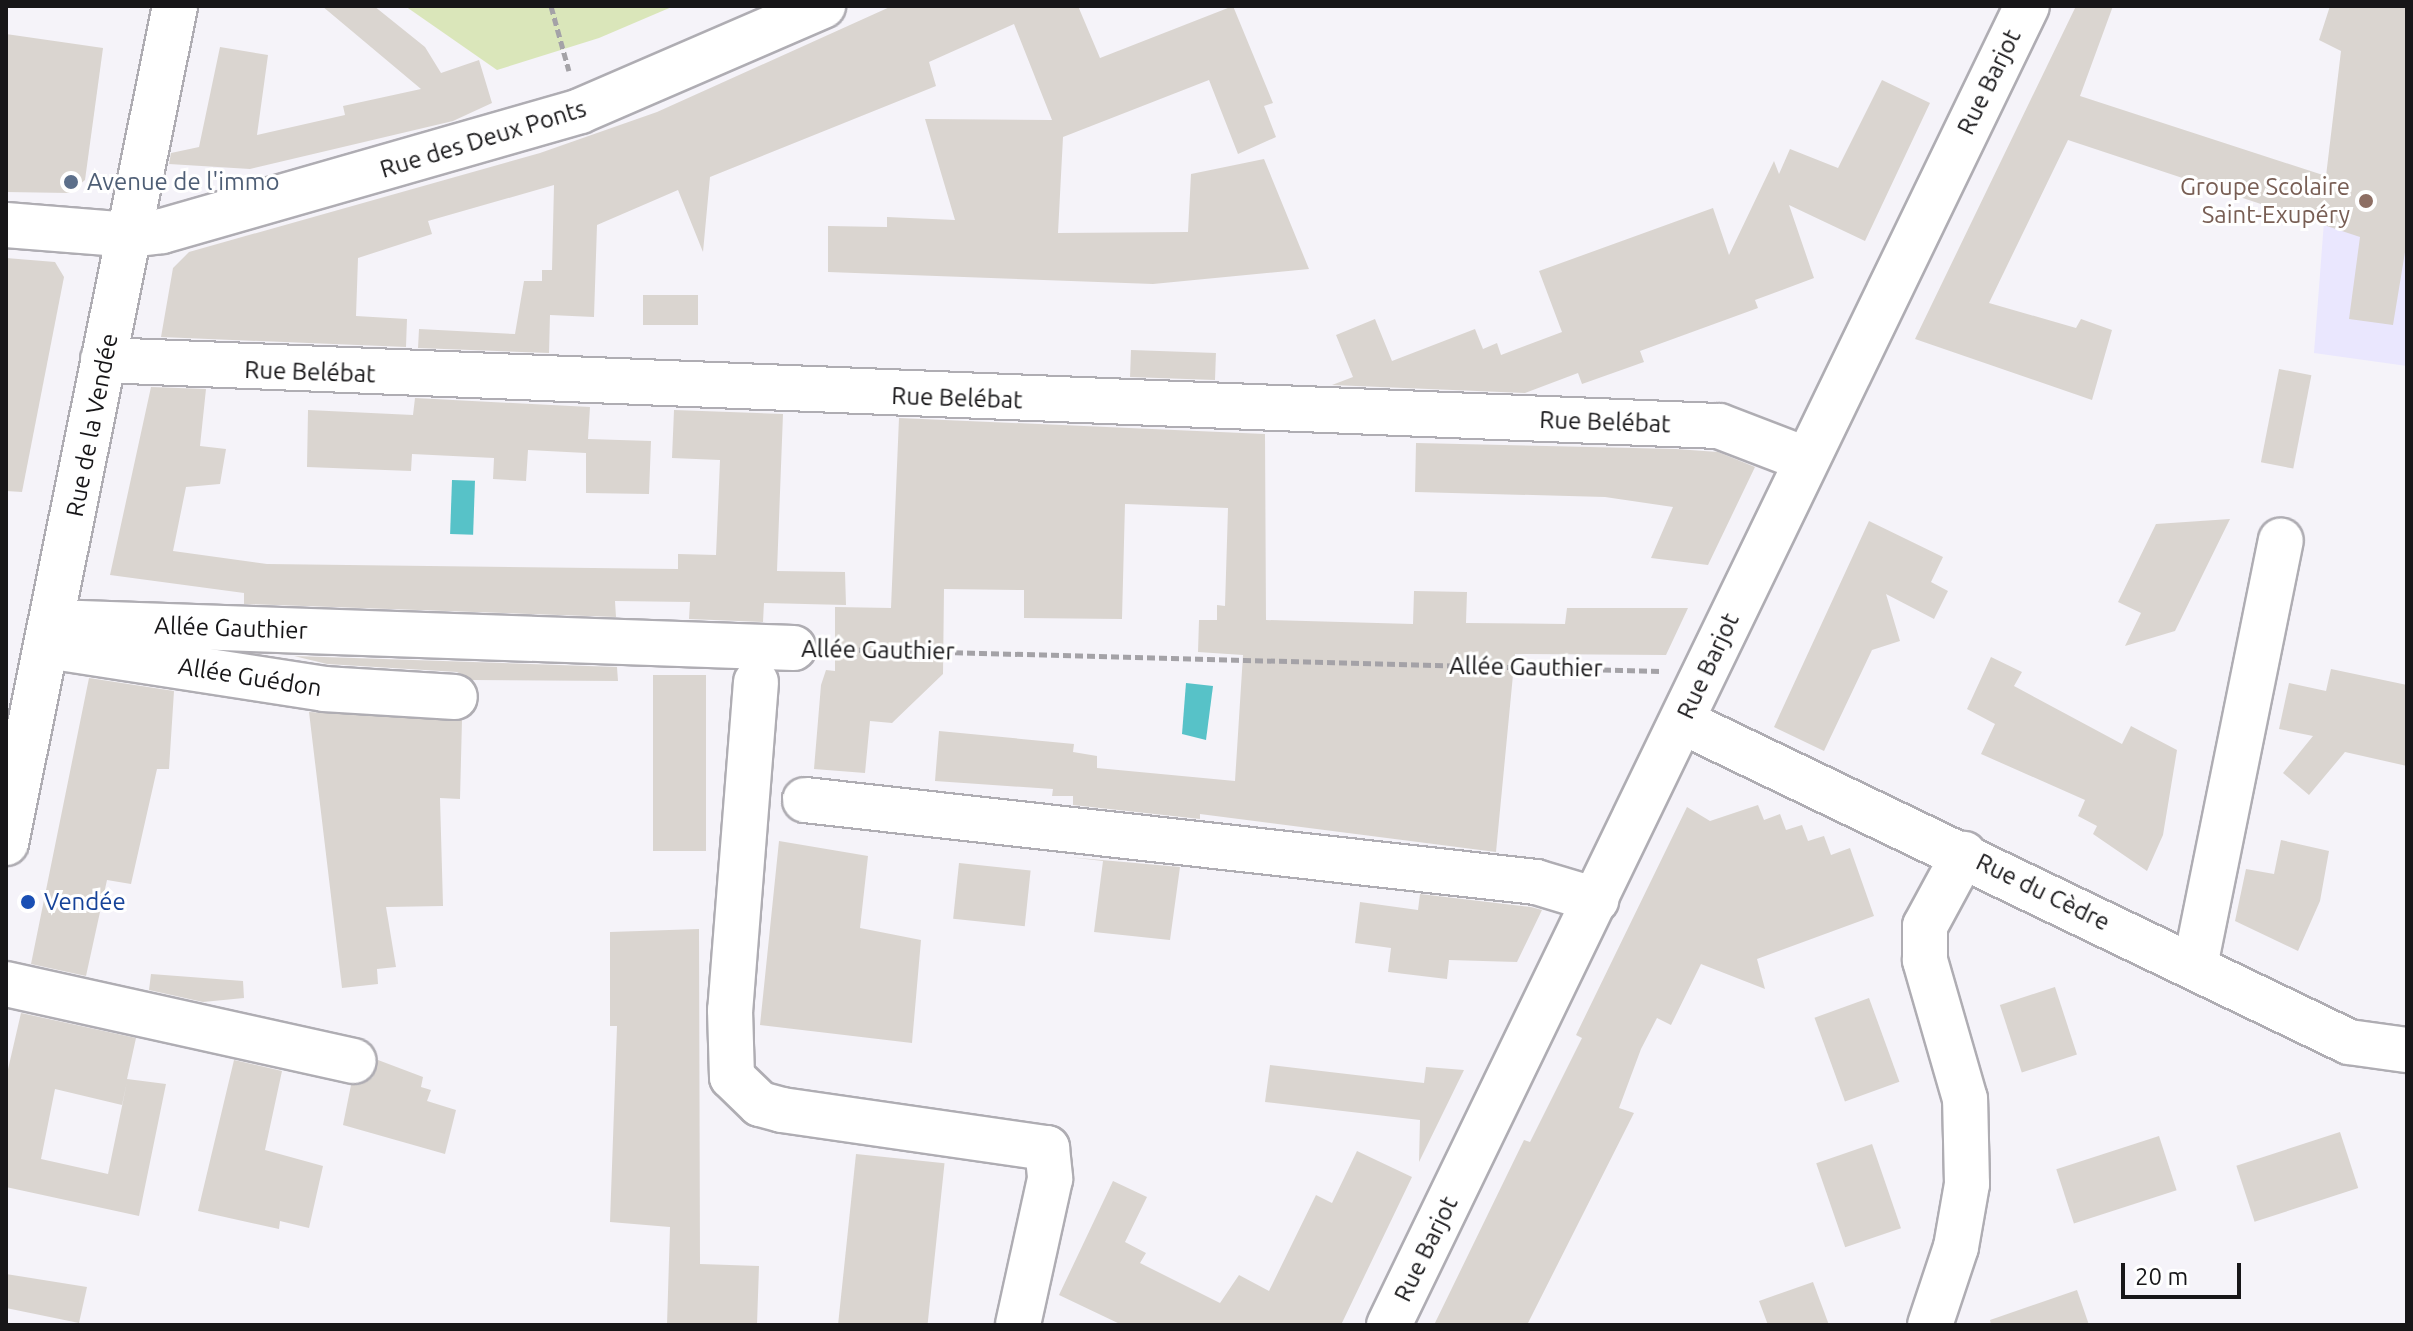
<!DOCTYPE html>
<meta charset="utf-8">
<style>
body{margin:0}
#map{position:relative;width:2413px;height:1331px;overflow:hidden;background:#f5f3f9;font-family:Ubuntu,sans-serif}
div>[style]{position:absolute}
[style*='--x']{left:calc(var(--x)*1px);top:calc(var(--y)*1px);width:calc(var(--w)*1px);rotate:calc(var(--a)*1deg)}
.education>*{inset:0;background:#eae7fe}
.green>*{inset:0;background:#dae6ba}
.water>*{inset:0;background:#57c2c8;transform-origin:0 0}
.building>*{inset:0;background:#dad5d0;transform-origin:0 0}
.path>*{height:5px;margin-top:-2.5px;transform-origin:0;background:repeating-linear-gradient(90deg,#a4a2a7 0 8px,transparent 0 12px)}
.roads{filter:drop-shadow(2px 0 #afadb3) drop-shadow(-2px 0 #afadb3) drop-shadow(0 2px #afadb3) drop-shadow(0 -2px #afadb3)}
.minor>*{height:44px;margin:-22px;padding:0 22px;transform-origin:22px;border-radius:22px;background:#fff}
.major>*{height:44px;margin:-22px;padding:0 22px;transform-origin:22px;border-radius:22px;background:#fff}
.dots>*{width:22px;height:22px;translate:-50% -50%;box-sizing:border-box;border:4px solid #fff;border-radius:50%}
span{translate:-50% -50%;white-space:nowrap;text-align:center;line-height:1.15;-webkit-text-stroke:6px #fff;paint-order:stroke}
.street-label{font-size:24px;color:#171618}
.service-label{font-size:24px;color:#4e5e75}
.left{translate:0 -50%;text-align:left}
.education-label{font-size:24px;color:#785e54}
.right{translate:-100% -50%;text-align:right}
.transit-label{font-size:24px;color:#164399}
.frame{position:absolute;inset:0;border:8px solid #171618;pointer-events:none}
.scale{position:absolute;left:2121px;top:1263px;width:120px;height:36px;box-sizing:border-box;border:4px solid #171618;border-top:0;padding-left:10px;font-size:24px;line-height:28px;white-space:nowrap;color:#171618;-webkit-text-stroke:6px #fff;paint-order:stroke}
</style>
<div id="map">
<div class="education">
<i style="clip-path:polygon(2407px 6px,2407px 366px,2314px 353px,2330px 143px)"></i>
</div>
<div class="green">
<i style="clip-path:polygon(405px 6px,674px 6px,599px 38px,497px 70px)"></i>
</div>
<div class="water">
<i style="left:452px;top:480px;width:23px;height:54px;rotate:2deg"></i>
<i style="clip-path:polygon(1186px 683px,1213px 686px,1206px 740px,1182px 734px)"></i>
</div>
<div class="building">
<i style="clip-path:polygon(322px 6px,374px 6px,425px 47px,441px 73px,479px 60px,492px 103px,453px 121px,250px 169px,169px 164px,171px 153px,199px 147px,220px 47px,268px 55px,257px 135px,345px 115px,343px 106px,421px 89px)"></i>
<i style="clip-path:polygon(892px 6px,1078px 6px,1100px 58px,1233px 6px,1273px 103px,1264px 106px,1276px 137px,1238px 154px,1209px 80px,1063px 137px,1058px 233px,1188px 232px,1191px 174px,1264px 159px,1309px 269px,1153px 284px,828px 272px,828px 226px,887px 227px,887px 217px,955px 220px,925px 119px,1052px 120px,1014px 24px,929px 62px,936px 86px,710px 177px,703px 252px,678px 190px,597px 225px,594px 317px,550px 315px,549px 353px,418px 348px,419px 329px,515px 334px,524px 281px,542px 281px,542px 270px,552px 270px,554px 185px,428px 221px,432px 234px,358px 258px,356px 316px,407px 319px,406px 347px,161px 337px,173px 268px,189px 252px,540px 153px,657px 112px)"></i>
<i style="clip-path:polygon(2076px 6px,2113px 6px,2080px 96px,2326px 176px,2341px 51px,2319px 40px,2330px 6px,2407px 6px,2407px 240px,2393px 325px,2349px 319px,2360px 237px,2068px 140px,1989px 303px,2076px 328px,2081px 319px,2112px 330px,2092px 400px,1915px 339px)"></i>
<i style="clip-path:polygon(6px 34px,103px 48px,85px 180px,69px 193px,6px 192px)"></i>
<i style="clip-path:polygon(1882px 80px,1930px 103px,1865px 241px,1789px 205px,1814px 278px,1755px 300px,1758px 308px,1640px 351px,1644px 362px,1582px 384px,1578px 373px,1525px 393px,1332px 385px,1353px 377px,1336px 335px,1375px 319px,1392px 361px,1475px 329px,1483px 349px,1497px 343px,1501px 355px,1562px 332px,1539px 271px,1713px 208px,1729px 255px,1774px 161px,1779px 174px,1790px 149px,1838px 168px)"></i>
<i style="clip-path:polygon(6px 258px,55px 262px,64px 277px,22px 492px,6px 491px)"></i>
<i style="left:643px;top:295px;width:55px;height:30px"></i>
<i style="left:1131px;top:350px;width:85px;height:27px;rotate:2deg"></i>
<i style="left:2279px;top:369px;width:33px;height:95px;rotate:11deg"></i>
<i style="clip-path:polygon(151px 387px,206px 389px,200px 446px,226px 449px,220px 484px,186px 487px,173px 551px,267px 564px,678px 569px,678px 554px,716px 555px,720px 460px,672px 458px,674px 410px,783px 414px,777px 571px,845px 572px,846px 605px,764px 603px,763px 622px,689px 619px,690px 602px,615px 601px,616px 617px,244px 604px,244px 593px,110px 575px)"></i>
<i style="clip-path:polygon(415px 398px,590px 407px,588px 439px,651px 441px,649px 494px,586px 493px,586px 453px,528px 450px,526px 481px,493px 479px,494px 458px,412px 454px,411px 471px,307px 467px,308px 410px,413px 415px)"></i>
<i style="clip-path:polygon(899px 418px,1265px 434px,1266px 620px,1413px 624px,1414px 591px,1467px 592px,1466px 623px,1565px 624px,1567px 608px,1688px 608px,1666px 655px,1515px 654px,1496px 852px,1200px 814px,1200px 819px,1073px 805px,1073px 796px,1052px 796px,1053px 789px,935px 781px,939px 731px,1074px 744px,1073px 752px,1097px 756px,1097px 768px,1235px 781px,1243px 655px,1198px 652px,1199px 620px,1217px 620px,1217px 605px,1225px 606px,1228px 508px,1125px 504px,1122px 619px,1024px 618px,1024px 590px,944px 589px,943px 674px,892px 723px,870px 721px,865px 773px,814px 769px,821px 685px,826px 670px,835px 671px,835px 607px,891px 608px)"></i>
<i style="clip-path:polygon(1416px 443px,1676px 449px,1718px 452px,1755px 467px,1708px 565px,1651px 558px,1673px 507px,1605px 497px,1415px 492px)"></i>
<i style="clip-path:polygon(2230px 519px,2175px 631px,2125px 646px,2141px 613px,2118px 602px,2156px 524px)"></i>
<i style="clip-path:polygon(1869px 521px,1943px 557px,1931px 582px,1948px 591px,1934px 619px,1886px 594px,1900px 641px,1872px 650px,1824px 751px,1774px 727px)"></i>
<i style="clip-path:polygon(294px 656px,617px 667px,618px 681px,472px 680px,457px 672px,327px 664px)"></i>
<i style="clip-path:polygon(1991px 657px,2022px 672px,2014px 686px,2122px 744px,2131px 726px,2177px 750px,2163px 835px,2147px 871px,2093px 834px,2097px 826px,2078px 816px,2085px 800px,1981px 754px,1995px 724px,1967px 709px)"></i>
<i style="clip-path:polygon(2331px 669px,2407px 685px,2407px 766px,2345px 752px,2309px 795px,2283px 773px,2313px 736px,2279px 729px,2289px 683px,2326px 691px)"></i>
<i style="left:653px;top:675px;width:53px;height:176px"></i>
<i style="clip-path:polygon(89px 678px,174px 691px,169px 769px,157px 769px,131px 884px,107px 880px,86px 976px,31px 964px)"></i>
<i style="clip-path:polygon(309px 712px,462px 720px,460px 799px,440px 798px,443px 906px,386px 907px,396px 967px,377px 969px,378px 984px,342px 988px)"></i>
<i style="clip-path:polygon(1758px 805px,1764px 820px,1780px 814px,1786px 830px,1802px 825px,1808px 841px,1824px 836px,1831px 855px,1850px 848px,1874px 916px,1757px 959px,1765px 989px,1701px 964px,1671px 1025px,1657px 1018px,1641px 1049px,1619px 1108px,1634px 1113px,1527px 1325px,1434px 1325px,1524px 1140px,1530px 1142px,1582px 1038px,1576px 1035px,1687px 807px,1710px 821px)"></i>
<i style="clip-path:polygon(2281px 840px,2329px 851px,2320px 901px,2298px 951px,2235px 921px,2246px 869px,2274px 874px)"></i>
<i style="clip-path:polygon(779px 841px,868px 856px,860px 928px,921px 940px,912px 1043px,760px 1025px)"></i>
<i style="clip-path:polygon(1068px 857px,1180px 867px,1170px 940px,1094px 932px,1103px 861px)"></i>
<i style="left:959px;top:863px;width:72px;height:56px;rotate:6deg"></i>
<i style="clip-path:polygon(1420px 894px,1531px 907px,1542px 910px,1517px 962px,1449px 960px,1447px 979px,1388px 972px,1391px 948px,1355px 943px,1360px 902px,1418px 910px)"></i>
<i style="clip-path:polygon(699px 929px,700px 1264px,759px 1266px,757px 1325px,667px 1325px,670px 1227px,610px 1222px,617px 1026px,610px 1026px,610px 932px)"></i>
<i style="clip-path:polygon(151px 974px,243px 981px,244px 998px,203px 1002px,149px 990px)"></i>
<i style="left:2055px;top:987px;width:71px;height:58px;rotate:72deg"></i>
<i style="left:1869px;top:998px;width:89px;height:58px;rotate:70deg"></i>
<i style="clip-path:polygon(evenodd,21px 1013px,136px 1038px,127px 1079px,166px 1084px,139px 1216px,6px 1187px,6px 1078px,21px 1013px,127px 1082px,108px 1174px,41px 1159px,55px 1089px,122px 1105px,127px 1082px)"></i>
<i style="clip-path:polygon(234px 1060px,282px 1071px,265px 1150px,323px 1166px,309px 1228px,280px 1221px,279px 1229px,198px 1211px)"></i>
<i style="clip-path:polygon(378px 1060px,423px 1077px,421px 1087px,431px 1090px,427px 1101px,456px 1110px,445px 1154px,343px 1125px,351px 1085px,372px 1078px)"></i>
<i style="clip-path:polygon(1270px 1065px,1424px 1083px,1426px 1067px,1464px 1070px,1419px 1162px,1420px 1120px,1265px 1102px)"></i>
<i style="left:2340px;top:1132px;width:59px;height:109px;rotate:72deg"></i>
<i style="left:2159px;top:1136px;width:57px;height:108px;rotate:72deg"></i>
<i style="left:1872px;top:1144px;width:89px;height:59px;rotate:71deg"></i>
<i style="clip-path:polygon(1357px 1151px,1412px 1177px,1341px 1325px,1122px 1325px,1059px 1295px,1113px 1181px,1147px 1197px,1125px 1242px,1146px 1253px,1140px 1263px,1220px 1303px,1239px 1275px,1269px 1291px,1316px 1195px,1332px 1203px)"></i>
<i style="left:856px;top:1154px;width:89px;height:172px;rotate:6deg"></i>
<i style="clip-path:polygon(6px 1274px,87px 1287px,79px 1323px,6px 1308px)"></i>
<i style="clip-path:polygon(1813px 1282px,1829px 1325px,1768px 1325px,1759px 1301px)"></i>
<i style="clip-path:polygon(2077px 1290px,2089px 1325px,1991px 1325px,1990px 1320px)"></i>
</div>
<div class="path">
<i style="--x:551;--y:6;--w:67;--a:74.5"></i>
<i style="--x:835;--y:649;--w:826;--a:1.53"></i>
</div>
<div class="roads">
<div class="minor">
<i style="--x:6;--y:225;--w:124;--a:4.6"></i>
<i style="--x:130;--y:235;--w:32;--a:-7"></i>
<i style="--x:162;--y:231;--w:435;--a:-16"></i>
<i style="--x:580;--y:111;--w:265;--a:-23.4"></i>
<i style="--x:103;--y:360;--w:1617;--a:2.34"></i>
<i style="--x:1719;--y:426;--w:92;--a:21"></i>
<i style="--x:52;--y:622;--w:742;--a:2.01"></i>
<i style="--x:47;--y:646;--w:280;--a:8.8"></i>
<i style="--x:324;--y:689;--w:131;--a:3.5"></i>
<i style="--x:756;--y:682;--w:329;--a:94.5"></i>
<i style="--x:730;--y:1010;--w:67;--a:88.3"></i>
<i style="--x:732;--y:1077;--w:39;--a:44"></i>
<i style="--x:760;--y:1104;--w:23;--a:15"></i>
<i style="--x:782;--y:1110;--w:268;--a:8.2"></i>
<i style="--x:1047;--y:1148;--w:31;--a:84"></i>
<i style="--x:1050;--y:1179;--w:149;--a:102.4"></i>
<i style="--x:1683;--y:722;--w:739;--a:25.66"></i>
<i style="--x:2349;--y:1042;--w:59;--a:7.9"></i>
<i style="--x:805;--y:800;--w:736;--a:6.4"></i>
<i style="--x:1536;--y:882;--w:63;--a:16.7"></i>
<i style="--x:2195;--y:966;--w:434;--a:-78.6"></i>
<i style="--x:6;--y:984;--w:356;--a:12.5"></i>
<i style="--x:1389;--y:1325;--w:1465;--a:-64.19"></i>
<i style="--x:1930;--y:1325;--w:82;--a:-71.6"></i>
<i style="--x:1956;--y:1247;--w:64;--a:-80.1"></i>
<i style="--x:1967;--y:1184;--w:85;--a:-91.3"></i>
<i style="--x:1965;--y:1099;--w:145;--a:-106.1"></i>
<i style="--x:1925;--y:960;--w:34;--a:-90"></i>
<i style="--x:1925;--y:926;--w:82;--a:-61.6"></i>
</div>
<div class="major">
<i style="--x:6;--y:843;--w:854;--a:-78.58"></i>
</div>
</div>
<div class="dots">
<i style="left:71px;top:182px;background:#5c6f8a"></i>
<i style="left:2366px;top:201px;background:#8d6e63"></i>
<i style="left:28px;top:902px;background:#1a4fb4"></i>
</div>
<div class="street-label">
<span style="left:1989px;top:82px;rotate:-64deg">Rue Barjot</span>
<span style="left:483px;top:139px;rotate:-17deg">Rue des Deux Ponts</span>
<span style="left:310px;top:372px;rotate:2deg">Rue Belébat</span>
<span style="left:957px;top:398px;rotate:2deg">Rue Belébat</span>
<span style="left:1605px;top:422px;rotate:2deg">Rue Belébat</span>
<span style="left:92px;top:425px;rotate:-79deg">Rue de la Vendée</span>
<span style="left:231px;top:628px;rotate:2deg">Allée Gauthier</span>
<span style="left:878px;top:650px;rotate:1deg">Allée Gauthier</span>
<span style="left:1708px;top:666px;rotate:-65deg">Rue Barjot</span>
<span style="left:1526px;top:667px;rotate:1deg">Allée Gauthier</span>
<span style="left:250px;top:677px;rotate:9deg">Allée Guédon</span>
<span style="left:2043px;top:892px;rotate:26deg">Rue du Cèdre</span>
<span style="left:1426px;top:1249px;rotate:-64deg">Rue Barjot</span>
</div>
<div class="service-label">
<span class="left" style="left:87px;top:182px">Avenue de l'immo</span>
</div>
<div class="education-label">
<span class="right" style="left:2350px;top:201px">Groupe Scolaire<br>Saint-Exupéry</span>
</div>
<div class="transit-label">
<span class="left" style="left:44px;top:902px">Vendée</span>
</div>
<div class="frame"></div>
<div class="scale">20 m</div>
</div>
